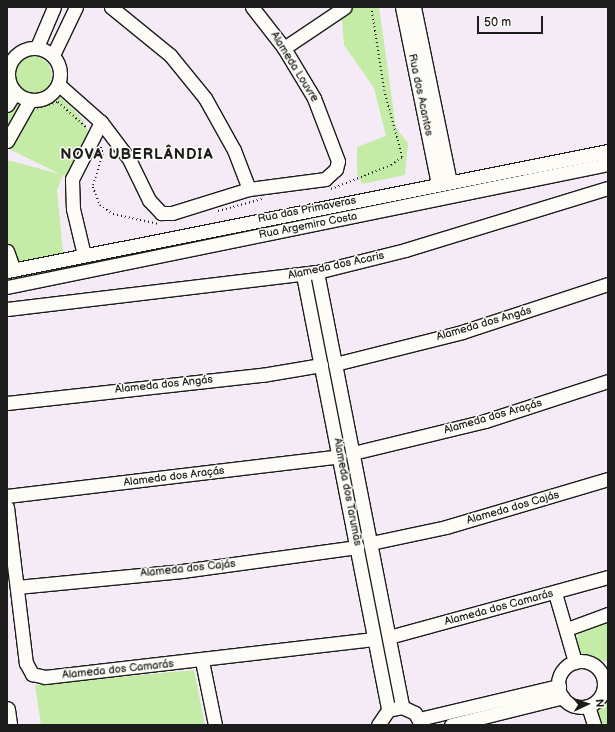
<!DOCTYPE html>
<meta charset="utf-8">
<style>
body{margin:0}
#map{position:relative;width:615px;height:732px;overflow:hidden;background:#f4ebf6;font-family:"Balsamiq Sans",sans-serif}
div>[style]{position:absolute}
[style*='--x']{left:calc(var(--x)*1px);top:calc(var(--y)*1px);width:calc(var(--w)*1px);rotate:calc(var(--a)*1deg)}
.green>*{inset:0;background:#c4eca7}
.round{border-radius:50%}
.path>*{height:1.5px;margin-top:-0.75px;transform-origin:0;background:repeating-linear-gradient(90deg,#1c1c1c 0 1px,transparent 0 4px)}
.roads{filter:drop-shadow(1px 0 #1c1c1c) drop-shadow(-1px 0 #1c1c1c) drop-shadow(0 1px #1c1c1c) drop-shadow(0 -1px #1c1c1c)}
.minor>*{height:13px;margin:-6.5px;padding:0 6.5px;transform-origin:6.5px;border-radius:6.5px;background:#fdfcf7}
.minor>.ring{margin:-6.5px;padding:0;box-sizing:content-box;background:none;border:13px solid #fdfcf7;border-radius:50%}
.major>*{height:16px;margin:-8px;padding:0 8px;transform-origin:8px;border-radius:8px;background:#fdfcf7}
span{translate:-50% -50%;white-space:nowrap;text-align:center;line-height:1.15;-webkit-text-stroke:3px #fdfcf7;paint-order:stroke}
.street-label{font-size:11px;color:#1c1c1c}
.district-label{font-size:15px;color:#1c1c1c;font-weight:700;letter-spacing:1px}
.frame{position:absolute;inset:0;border:8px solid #1c1c1c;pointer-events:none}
.north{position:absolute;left:567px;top:684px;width:40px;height:40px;-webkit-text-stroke:3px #fdfcf7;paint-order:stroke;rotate:86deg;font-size:11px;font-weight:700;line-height:16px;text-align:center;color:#1c1c1c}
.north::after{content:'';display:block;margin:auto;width:14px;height:18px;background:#1c1c1c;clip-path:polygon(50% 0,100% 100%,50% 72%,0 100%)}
.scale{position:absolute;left:477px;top:16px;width:66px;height:18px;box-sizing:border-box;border:2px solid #1c1c1c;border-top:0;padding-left:5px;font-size:12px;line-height:14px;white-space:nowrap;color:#1c1c1c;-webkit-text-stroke:3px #fdfcf7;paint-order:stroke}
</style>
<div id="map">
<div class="green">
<i style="clip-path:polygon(345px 7px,379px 7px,396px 128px,408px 143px,405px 175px,362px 184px,357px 174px,357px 147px,386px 136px,374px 88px,344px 45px,341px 10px)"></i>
<i class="round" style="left:12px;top:56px;width:40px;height:40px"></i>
<i style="clip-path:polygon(7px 60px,13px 63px,8px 77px,15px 92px,30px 100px,39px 100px,54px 91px,80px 116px,91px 136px,72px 179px,63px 175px,57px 190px,63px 252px,60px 256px,21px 264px,7px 245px,7px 160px,60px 174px,7px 148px)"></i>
<i style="clip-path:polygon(608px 623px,608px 662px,579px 656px,575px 641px,581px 630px)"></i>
<i style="clip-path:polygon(194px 670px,205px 725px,41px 725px,35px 685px)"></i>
<i style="clip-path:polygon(608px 690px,608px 725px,599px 725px,594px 708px)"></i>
</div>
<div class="path">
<i style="--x:37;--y:108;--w:22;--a:-16"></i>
<i style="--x:58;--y:102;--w:38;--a:42"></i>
<i style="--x:101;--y:147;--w:7;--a:74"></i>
<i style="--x:103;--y:154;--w:34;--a:107"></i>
<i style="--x:93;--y:187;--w:19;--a:69"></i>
<i style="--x:100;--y:205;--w:16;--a:35"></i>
<i style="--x:113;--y:214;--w:47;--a:12.3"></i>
<i style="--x:331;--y:189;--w:65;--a:-21.8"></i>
<i style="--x:391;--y:165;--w:14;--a:-36"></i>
<i style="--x:402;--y:157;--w:68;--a:-105.3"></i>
<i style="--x:384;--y:91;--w:85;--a:-98.8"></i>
<i style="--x:218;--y:211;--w:46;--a:-15.3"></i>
</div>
<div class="roads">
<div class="minor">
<i style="--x:111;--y:7;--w:76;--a:39.1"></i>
<i style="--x:170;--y:55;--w:55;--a:50.9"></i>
<i style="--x:205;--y:98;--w:60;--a:60.9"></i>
<i style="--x:234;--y:150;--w:42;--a:69"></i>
<i style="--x:402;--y:7;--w:181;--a:78.5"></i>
<i style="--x:414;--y:7;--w:179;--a:78.4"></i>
<i style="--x:37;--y:47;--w:43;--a:-67"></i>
<i class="ring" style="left:8px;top:48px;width:39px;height:39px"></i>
<i style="--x:284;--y:48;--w:73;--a:-33.9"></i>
<i style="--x:53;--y:55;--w:53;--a:-64.4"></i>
<i style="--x:58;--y:84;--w:57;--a:41.5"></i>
<i style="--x:101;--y:122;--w:46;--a:52.9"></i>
<i style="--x:129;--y:159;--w:46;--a:64"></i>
<i style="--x:149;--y:200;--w:18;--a:47"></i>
<i style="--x:161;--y:213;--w:11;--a:0"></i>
<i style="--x:172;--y:213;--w:81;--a:-17.3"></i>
<i style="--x:249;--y:189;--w:77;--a:-7.5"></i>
<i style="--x:325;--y:179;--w:15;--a:-42"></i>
<i style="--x:336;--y:169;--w:8;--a:-76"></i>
<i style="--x:338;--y:161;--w:67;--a:-110.9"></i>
<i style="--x:314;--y:98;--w:58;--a:-121"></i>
<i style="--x:284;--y:48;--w:52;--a:-128"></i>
<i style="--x:7;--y:105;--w:15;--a:-58"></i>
<i style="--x:7;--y:141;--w:47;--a:-60.7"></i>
<i style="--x:7;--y:251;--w:20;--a:70"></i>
<i style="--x:84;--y:255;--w:47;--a:-103.4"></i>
<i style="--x:73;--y:209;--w:30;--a:-92"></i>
<i style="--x:72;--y:179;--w:64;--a:-63"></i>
<i style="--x:7;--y:271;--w:613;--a:-11.29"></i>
<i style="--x:317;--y:272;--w:443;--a:78.9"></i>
<i style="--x:303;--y:275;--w:443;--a:78.9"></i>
<i style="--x:7;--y:287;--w:613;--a:-11.57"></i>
<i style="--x:7;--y:309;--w:312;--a:-6.8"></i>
<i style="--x:317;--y:272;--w:91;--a:-14"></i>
<i style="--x:405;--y:250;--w:212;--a:-17"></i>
<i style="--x:335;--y:364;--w:131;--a:-14.1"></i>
<i style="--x:462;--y:332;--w:154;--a:-18.2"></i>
<i style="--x:7;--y:403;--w:257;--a:-6.3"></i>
<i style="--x:262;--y:375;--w:60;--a:-9.6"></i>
<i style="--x:353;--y:453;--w:136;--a:-13.6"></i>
<i style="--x:485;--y:421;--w:129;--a:-18"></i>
<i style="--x:7;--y:496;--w:335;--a:-6.8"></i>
<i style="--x:7;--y:507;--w:157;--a:83.1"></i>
<i style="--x:26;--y:663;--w:13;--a:61"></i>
<i style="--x:32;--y:674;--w:13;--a:13"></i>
<i style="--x:45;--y:677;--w:331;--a:-6.6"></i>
<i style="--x:371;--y:543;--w:77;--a:-12"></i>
<i style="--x:446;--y:527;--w:169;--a:-16.5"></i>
<i style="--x:17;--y:587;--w:166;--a:-5.5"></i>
<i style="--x:182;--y:571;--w:177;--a:-7.8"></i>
<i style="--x:555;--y:593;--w:72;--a:73.8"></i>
<i style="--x:567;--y:629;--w:44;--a:-20.1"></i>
<i style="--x:389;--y:637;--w:227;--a:-15.3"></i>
<i style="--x:202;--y:661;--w:65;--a:78.5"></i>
<i class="ring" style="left:558px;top:661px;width:33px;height:33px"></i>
<i style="--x:588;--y:706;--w:20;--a:72"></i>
<i style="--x:419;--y:719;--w:144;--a:-13.3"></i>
<i style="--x:378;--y:725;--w:18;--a:-56"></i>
<i style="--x:388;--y:710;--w:14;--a:-12"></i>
<i style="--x:402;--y:707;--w:14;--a:25"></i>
<i style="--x:415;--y:713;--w:13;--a:63"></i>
<i style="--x:451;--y:725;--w:115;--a:-14"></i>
</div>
<div class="major">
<i style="--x:7;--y:710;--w:15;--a:82"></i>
</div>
</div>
<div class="street-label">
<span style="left:294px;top:67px;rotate:58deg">Alameda Louvre</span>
<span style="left:420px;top:95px;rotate:78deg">Rua dos Acantos</span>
<span style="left:307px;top:210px;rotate:-11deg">Rua das Primaveras</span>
<span style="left:308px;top:226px;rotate:-11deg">Rua Argemiro Costa</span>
<span style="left:336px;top:266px;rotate:-12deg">Alameda dos Acaris</span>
<span style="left:484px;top:324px;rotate:-16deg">Alameda dos Angás</span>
<span style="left:164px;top:385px;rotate:-6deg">Alameda dos Angás</span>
<span style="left:493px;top:417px;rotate:-16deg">Alameda dos Araçás</span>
<span style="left:174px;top:477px;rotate:-7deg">Alameda dos Araçás</span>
<span style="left:347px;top:492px;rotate:79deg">Alameda dos Tarumãs</span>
<span style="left:513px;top:508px;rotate:-16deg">Alameda dos Cajás</span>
<span style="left:188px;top:569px;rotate:-6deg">Alameda dos Cajás</span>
<span style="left:499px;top:608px;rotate:-15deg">Alameda dos Camarás</span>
<span style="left:118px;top:670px;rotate:-6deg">Alameda dos Camarás</span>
</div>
<div class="district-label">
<span style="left:137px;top:155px">NOVA UBERLÂNDIA</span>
</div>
<div class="frame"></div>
<div class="north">N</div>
<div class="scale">50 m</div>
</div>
